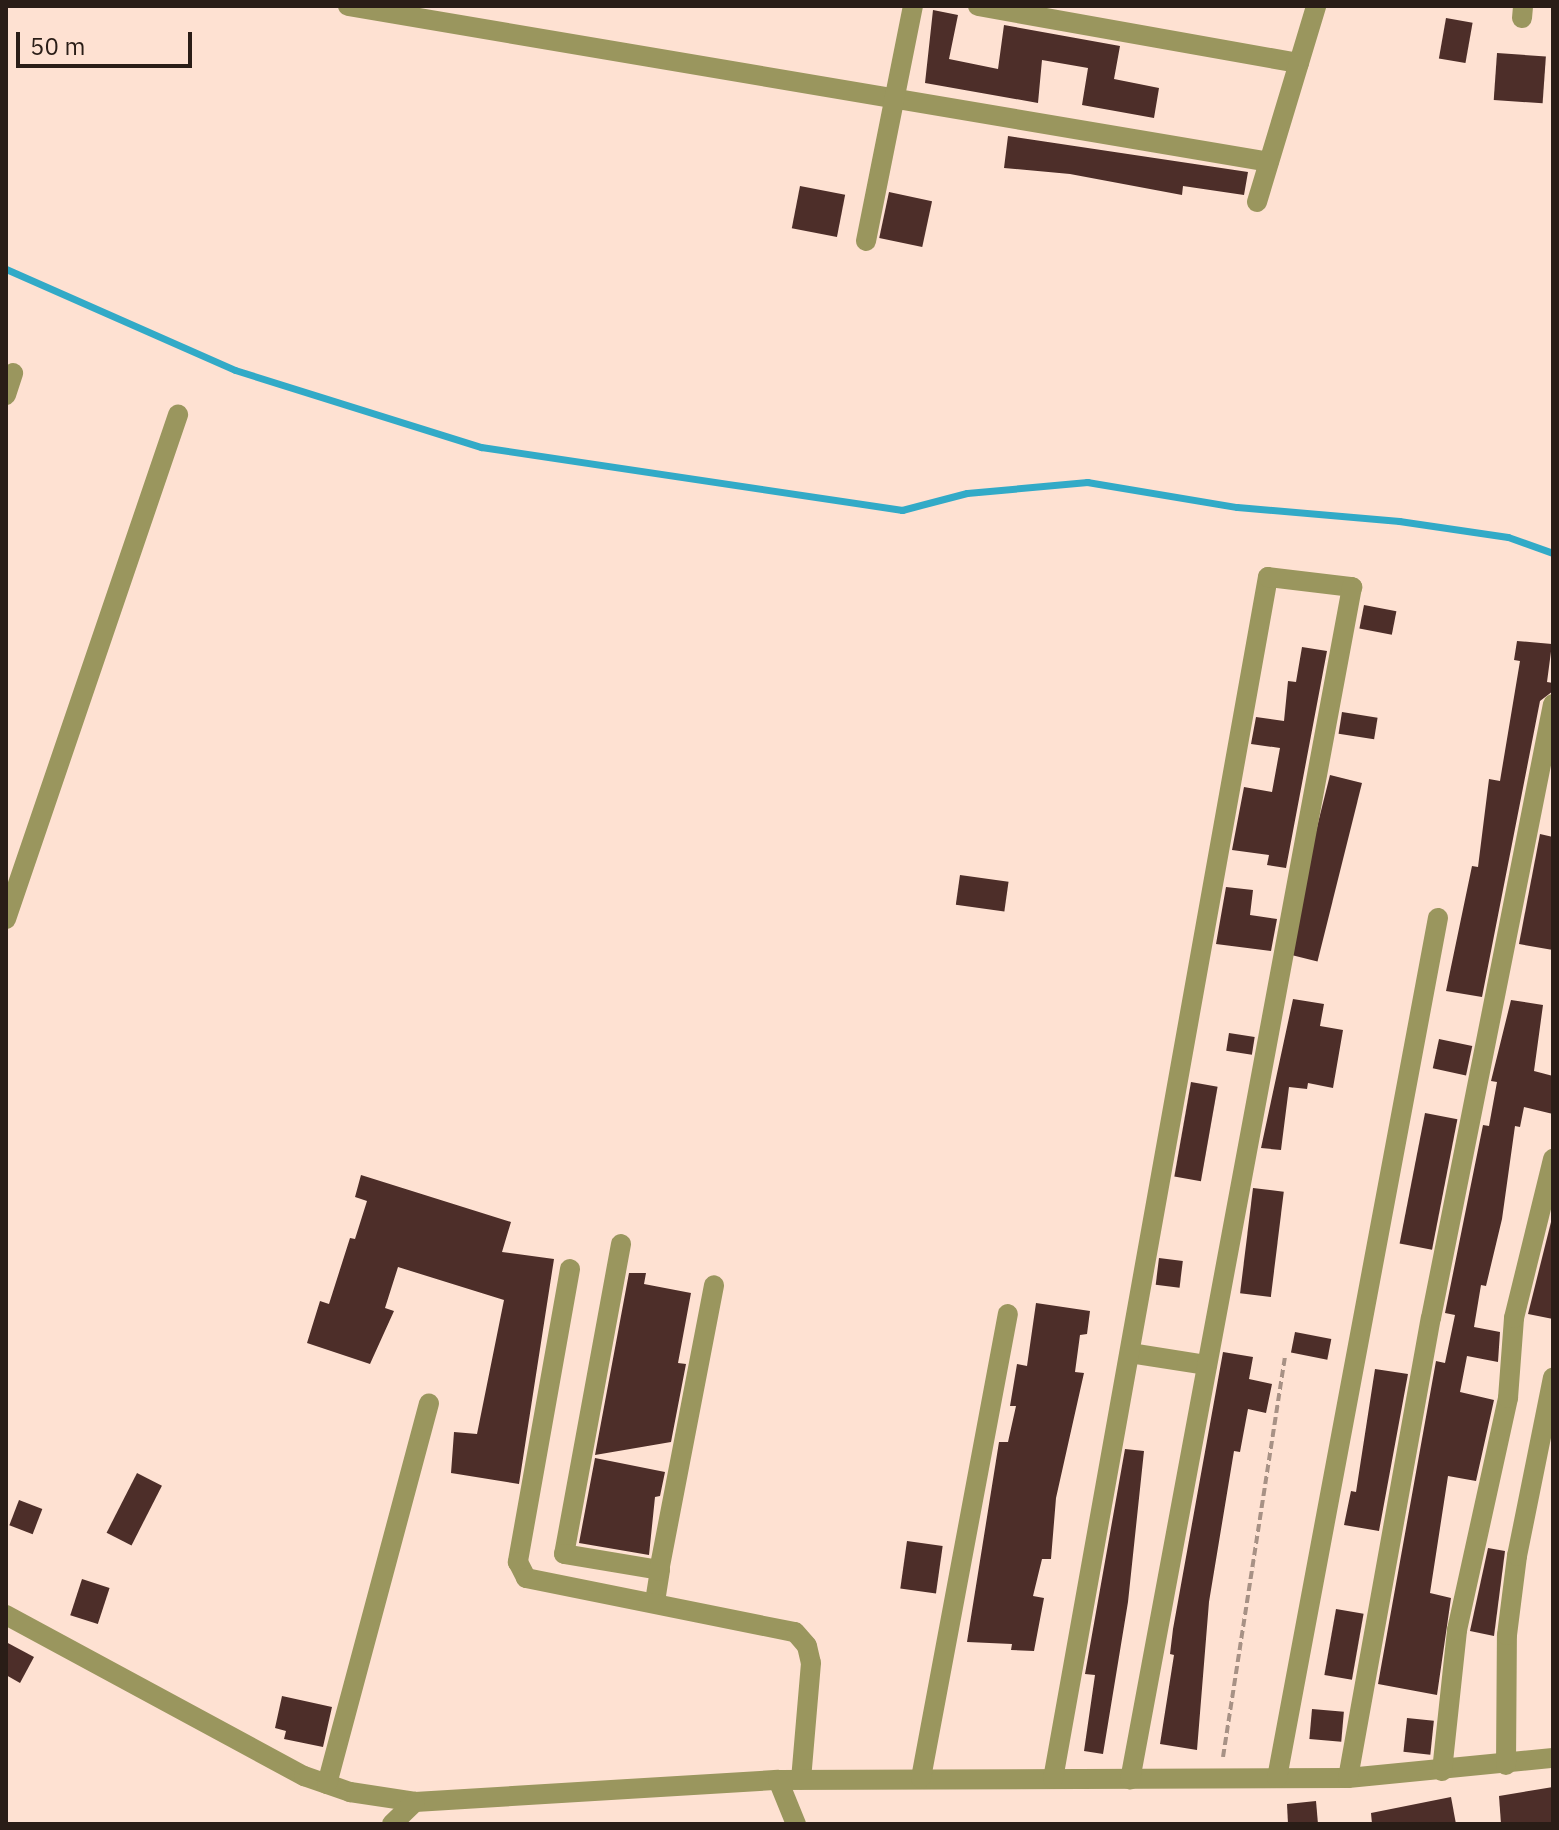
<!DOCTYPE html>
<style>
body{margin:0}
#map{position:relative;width:1559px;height:1830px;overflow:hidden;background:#fee1d2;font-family:"IBM Plex Sans",sans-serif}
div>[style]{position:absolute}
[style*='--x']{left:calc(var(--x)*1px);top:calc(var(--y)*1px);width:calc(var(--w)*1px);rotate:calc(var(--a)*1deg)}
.stream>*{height:7px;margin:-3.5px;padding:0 3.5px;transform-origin:3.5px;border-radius:3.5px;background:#32aac7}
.building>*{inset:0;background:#4d2e29;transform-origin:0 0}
.path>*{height:4px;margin-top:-2px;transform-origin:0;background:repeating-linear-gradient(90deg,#a79185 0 8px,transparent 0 12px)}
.minor>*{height:20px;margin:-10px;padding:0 10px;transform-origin:10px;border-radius:10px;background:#9a965e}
span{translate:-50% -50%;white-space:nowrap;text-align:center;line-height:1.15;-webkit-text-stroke:8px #fee1d2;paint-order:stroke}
.frame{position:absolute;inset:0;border:8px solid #2a1d17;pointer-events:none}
.scale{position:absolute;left:16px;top:32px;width:176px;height:36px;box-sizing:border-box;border:4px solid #2a1d17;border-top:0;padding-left:10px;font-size:24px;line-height:28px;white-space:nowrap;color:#2a1d17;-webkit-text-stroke:6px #fee1d2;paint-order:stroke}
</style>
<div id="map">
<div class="stream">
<i style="--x:6;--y:269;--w:250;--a:23.8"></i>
<i style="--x:235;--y:370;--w:258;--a:17.4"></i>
<i style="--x:481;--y:447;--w:426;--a:8.5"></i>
<i style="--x:902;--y:510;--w:67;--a:-14.7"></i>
<i style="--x:967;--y:493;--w:121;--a:-5.2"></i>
<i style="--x:1087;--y:482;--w:152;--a:9.5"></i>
<i style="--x:1237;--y:507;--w:163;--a:4.9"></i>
<i style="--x:1399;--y:521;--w:110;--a:8.4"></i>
<i style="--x:1508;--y:537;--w:48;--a:19.6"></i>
</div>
<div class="building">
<i style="clip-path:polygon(933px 10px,958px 15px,949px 59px,998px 69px,1004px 25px,1120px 46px,1114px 79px,1159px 88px,1154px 118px,1082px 105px,1088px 68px,1042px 60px,1038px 103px,925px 83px)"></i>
<i style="left:1446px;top:18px;width:27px;height:41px;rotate:10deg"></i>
<i style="left:1497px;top:53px;width:49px;height:47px;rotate:4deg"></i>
<i style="clip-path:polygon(1008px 136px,1248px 172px,1244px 195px,1183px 186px,1182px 195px,1070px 174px,1004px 168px)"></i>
<i style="left:800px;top:186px;width:46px;height:43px;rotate:11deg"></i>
<i style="left:889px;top:192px;width:44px;height:47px;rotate:12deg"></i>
<i style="left:1364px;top:605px;width:33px;height:24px;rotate:11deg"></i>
<i style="clip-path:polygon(1517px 641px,1552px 644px,1547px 682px,1553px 683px,1553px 691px,1540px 701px,1482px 997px,1446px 991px,1472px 866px,1478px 867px,1489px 779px,1500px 781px,1520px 661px,1514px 660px)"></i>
<i style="clip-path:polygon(1302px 647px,1327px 651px,1286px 868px,1267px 865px,1269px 855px,1232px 850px,1244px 787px,1272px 792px,1280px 748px,1251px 744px,1256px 717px,1284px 721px,1288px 681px,1296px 682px)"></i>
<i style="left:1342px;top:712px;width:36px;height:22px;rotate:9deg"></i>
<i style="left:1330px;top:775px;width:33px;height:184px;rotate:14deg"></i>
<i style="clip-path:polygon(1540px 834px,1553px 837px,1553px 950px,1519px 944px)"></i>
<i style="left:960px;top:875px;width:49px;height:30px;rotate:8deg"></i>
<i style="clip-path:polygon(1226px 887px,1253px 890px,1250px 915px,1277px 919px,1271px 951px,1216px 944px)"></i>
<i style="clip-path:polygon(1293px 999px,1324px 1004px,1320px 1026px,1343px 1030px,1333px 1088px,1308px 1083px,1307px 1089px,1289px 1087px,1281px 1150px,1261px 1148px)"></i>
<i style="clip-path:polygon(1511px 1000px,1543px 1005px,1534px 1071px,1553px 1076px,1553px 1114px,1524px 1107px,1520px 1127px,1515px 1126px,1502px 1219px,1486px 1286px,1481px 1285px,1474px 1327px,1500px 1332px,1498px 1362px,1467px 1356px,1460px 1392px,1494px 1400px,1476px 1481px,1448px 1476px,1430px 1593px,1451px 1598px,1437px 1695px,1378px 1684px,1436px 1361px,1445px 1363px,1455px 1315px,1445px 1313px,1483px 1125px,1489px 1126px,1497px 1082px,1491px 1081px)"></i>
<i style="left:1229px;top:1033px;width:26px;height:18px;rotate:9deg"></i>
<i style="left:1439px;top:1039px;width:34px;height:30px;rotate:12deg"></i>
<i style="left:1191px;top:1082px;width:27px;height:96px;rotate:10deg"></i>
<i style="left:1425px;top:1113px;width:33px;height:133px;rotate:11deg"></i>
<i style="clip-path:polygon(361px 1175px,511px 1222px,502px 1252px,554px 1259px,519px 1484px,451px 1473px,454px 1432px,477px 1434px,504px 1300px,398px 1267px,385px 1308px,394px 1311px,370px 1364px,307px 1343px,320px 1301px,329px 1304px,350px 1238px,355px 1239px,367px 1201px,355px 1197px)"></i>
<i style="left:1253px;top:1188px;width:31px;height:106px;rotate:7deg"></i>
<i style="clip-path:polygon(1552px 1218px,1553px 1218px,1553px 1319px,1528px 1314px)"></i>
<i style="left:1159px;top:1258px;width:24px;height:27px;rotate:7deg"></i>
<i style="clip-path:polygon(629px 1273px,646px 1273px,644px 1284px,691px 1293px,678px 1363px,686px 1364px,671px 1442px,595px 1455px)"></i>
<i style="clip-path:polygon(1036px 1303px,1090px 1311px,1087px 1334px,1080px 1335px,1075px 1372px,1084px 1373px,1056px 1498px,1051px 1559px,1042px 1559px,1033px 1596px,1044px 1598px,1034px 1651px,1011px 1650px,1012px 1644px,967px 1642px,999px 1442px,1008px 1442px,1016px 1406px,1010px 1406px,1017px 1364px,1027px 1366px)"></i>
<i style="left:1295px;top:1332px;width:37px;height:21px;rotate:11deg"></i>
<i style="clip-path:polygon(1223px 1352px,1253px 1357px,1249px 1379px,1272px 1384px,1266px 1413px,1248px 1409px,1240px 1452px,1234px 1451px,1209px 1602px,1197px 1750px,1160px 1744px,1174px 1655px,1170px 1654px,1173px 1629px)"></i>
<i style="clip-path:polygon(1375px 1369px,1408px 1374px,1379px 1531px,1344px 1525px,1351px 1491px,1356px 1492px)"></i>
<i style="clip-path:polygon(1125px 1449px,1144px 1451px,1128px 1602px,1103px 1754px,1084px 1751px,1095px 1675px,1085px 1674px)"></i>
<i style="clip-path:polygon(595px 1458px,665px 1472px,660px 1496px,655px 1497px,649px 1555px,579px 1543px)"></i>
<i style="left:137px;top:1473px;width:28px;height:67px;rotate:27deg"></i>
<i style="left:19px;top:1500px;width:25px;height:27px;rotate:21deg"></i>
<i style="left:907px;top:1541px;width:36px;height:48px;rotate:8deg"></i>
<i style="clip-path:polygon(1488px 1548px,1505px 1551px,1494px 1636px,1470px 1631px)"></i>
<i style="left:82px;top:1579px;width:29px;height:38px;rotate:18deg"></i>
<i style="left:1336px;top:1609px;width:28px;height:67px;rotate:10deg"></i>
<i style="clip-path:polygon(6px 1642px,34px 1657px,20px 1683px,6px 1675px)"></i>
<i style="clip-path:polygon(282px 1696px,332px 1707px,323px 1747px,284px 1739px,286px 1731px,275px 1728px)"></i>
<i style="left:1312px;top:1709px;width:32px;height:30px;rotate:5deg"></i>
<i style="left:1407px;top:1718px;width:27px;height:34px;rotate:6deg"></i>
<i style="clip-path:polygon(1553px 1787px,1553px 1824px,1501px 1824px,1499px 1796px)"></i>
<i style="clip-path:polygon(1451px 1797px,1456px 1824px,1372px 1824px,1371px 1813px)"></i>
<i style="clip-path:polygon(1316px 1801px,1318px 1824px,1288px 1824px,1287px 1804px)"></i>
</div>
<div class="path">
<i style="--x:1223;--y:1757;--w:404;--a:-81.2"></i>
</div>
<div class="minor">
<i style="--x:348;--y:6;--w:934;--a:9.61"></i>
<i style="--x:978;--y:6;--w:326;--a:10.1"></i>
<i style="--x:1522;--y:18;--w:12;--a:-85"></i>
<i style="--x:1257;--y:202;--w:205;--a:-73.2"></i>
<i style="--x:866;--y:241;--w:240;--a:-78.7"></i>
<i style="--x:6;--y:395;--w:23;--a:-72"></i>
<i style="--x:6;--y:919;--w:533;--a:-71.16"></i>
<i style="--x:621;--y:1244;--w:315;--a:100.4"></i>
<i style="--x:564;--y:1554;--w:97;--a:9.5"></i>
<i style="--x:660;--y:1570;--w:33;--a:99"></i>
<i style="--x:570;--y:1269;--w:298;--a:100.1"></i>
<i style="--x:518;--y:1562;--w:18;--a:63"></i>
<i style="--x:526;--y:1578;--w:274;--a:11.4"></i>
<i style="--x:795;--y:1632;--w:18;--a:49"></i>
<i style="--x:807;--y:1646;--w:17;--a:77"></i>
<i style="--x:811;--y:1663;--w:117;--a:94.9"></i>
<i style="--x:1130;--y:1353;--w:78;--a:8.9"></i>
<i style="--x:659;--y:1571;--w:291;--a:-79.1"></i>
<i style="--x:6;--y:1615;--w:339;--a:28.4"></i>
<i style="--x:304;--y:1776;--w:49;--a:19.2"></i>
<i style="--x:350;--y:1792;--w:66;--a:8.7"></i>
<i style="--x:415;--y:1802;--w:364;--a:-3.5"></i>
<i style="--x:778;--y:1780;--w:570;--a:-0.2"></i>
<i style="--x:1348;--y:1778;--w:206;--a:-5.6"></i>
<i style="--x:1506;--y:1765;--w:130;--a:-89.6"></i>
<i style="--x:1507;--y:1635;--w:80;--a:-82.8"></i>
<i style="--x:1517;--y:1556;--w:182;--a:-78.6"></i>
<i style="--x:1442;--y:1771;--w:142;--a:-83.9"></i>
<i style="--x:1457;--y:1630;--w:238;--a:-77.6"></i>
<i style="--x:1508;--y:1398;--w:80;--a:-85.7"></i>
<i style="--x:1514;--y:1318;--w:164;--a:-76.2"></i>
<i style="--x:921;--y:1778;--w:472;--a:-79.4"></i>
<i style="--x:1277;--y:1778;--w:875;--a:-79.4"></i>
<i style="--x:1348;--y:1778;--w:467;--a:-79.8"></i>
<i style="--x:1431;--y:1318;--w:626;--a:-78.76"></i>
<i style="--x:1053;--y:1779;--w:1221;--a:-79.86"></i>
<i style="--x:1268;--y:577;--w:85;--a:6.8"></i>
<i style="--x:1352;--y:587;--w:1213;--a:100.54"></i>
<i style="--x:778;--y:1780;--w:48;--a:67.8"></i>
<i style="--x:327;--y:1784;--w:394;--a:-75"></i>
<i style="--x:392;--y:1824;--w:32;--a:-44"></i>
</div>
<div class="frame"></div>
<div class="scale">50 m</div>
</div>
